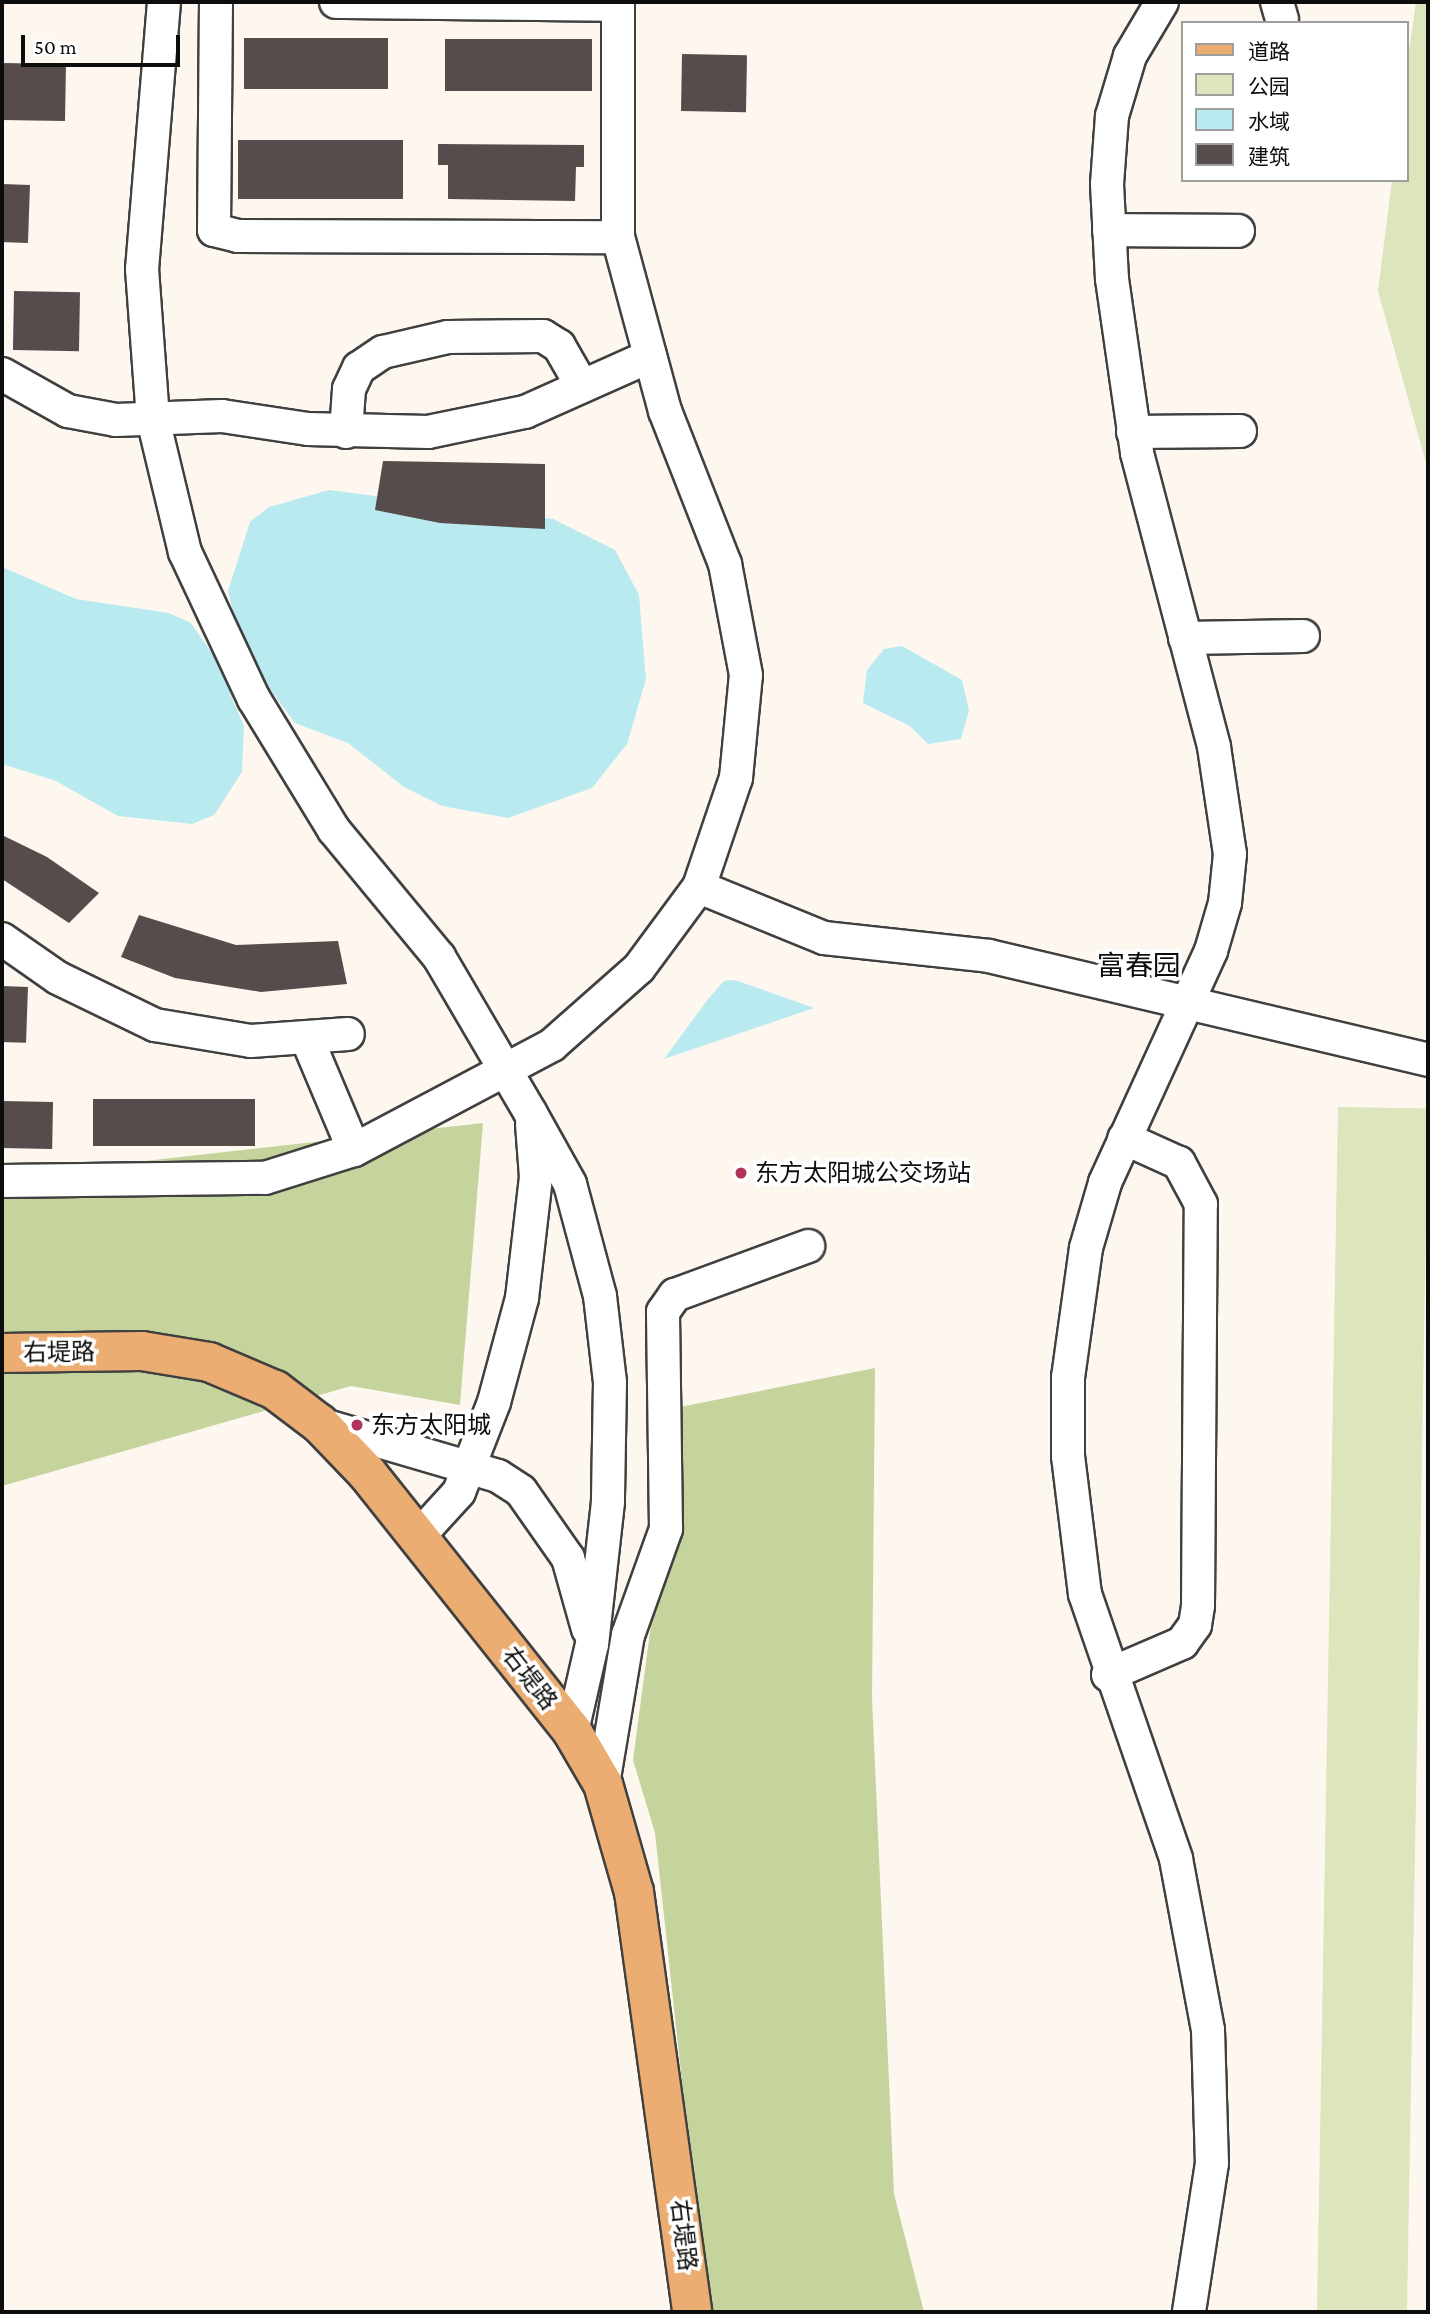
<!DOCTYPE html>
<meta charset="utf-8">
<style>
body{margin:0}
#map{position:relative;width:1430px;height:2314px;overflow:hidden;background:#fdf7ef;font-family:"Crimson Pro","Noto Sans SC",serif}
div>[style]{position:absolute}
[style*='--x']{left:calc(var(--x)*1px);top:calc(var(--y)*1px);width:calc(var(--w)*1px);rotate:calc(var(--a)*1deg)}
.green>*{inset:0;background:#dce5bc;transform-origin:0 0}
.forest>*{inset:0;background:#c5d49d}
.water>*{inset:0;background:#b9eaf0}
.building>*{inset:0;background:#554c4b;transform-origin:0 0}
.roads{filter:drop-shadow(2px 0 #404040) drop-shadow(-2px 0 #404040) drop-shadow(0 2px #404040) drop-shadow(0 -2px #404040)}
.minor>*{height:32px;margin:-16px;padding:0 16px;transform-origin:16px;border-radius:16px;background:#fff}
.major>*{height:38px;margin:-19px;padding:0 19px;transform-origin:19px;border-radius:19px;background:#ebad72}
.dots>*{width:19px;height:19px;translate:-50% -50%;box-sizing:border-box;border:4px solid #fff;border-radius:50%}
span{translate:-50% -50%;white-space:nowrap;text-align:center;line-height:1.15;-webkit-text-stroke:7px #fff;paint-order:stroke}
.poi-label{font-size:24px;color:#0d0d0d}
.left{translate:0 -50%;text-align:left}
.street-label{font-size:24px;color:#0d0d0d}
.quarter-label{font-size:28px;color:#0d0d0d}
.frame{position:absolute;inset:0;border:4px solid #0d0d0d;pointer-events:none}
.legend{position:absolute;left:1181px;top:21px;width:228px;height:161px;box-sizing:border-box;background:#fff;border:2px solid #9e9e9e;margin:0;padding:9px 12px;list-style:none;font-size:21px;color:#0d0d0d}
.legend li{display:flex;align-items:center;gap:14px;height:35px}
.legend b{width:35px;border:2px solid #9e9e9e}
.scale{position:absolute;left:21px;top:35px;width:159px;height:32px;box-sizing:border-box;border:4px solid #0d0d0d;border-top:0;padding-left:9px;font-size:21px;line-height:24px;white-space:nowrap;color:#0d0d0d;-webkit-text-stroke:5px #fff;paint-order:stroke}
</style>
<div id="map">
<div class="green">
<i style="clip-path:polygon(1416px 2px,1428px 2px,1428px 470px,1378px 291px,1392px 180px,1407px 180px,1407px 65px)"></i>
<i style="left:1338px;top:1107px;width:90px;height:1205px;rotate:1deg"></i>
</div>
<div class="forest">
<i style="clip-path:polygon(483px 1123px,460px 1405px,351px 1386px,2px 1486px,2px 1177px)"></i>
<i style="clip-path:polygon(875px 1368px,872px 1698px,894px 2194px,924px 2312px,707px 2312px,655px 1833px,633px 1760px,680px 1407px)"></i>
</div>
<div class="water">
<i style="clip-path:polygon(329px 490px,553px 519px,615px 550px,639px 595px,646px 679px,627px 744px,592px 788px,508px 818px,442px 806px,404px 787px,348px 743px,295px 723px,261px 677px,249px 676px,230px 694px,244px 726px,242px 772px,214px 815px,192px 824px,118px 816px,56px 781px,2px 764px,2px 567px,76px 599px,169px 613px,191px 623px,211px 652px,220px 654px,239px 635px,228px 591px,250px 522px,269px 507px)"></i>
<i style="clip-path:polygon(902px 646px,962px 680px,969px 710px,961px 739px,928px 744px,910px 726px,863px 703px,867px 670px,884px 649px)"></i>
<i style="clip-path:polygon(735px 980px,814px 1008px,664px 1059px,708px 999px,724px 981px)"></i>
</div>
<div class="building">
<i style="left:244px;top:38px;width:144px;height:51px"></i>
<i style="left:445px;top:39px;width:147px;height:52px"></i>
<i style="left:682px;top:54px;width:65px;height:57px;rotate:1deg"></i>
<i style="left:2px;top:63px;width:64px;height:57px;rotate:1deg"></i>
<i style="left:238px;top:140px;width:165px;height:59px"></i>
<i style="clip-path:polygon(438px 144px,584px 145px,584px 167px,576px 167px,575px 201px,448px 199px,448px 165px,438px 165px)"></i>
<i style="left:2px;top:184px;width:28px;height:58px;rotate:2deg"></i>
<i style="left:14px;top:291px;width:66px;height:59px;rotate:1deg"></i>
<i style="clip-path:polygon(383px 461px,545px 464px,545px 529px,440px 523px,375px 510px)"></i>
<i style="clip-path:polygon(2px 835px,47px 857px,99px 893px,69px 923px,2px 879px)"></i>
<i style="clip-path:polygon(139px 915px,236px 945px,338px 941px,347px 984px,261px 992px,175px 978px,121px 957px)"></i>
<i style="left:2px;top:986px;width:26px;height:56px;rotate:2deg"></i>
<i style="left:93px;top:1099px;width:162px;height:47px"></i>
<i style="left:2px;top:1101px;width:51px;height:47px;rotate:1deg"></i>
</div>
<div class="roads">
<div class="minor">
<i style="--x:164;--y:2;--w:268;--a:94.7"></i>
<i style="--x:142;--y:269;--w:150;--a:85.8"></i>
<i style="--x:153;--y:419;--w:137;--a:76.5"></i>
<i style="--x:185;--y:552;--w:162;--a:64.9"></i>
<i style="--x:254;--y:699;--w:153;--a:58.6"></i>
<i style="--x:334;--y:830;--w:165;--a:50.4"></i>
<i style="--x:439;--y:957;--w:180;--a:59.6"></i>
<i style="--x:530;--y:1112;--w:82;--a:60.9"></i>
<i style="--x:570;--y:1184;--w:116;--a:75"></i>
<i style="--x:600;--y:1296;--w:87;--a:83.4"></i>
<i style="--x:610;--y:1382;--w:120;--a:91"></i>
<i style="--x:608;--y:1502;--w:143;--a:96.4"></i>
<i style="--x:592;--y:1644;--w:89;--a:102.9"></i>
<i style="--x:216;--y:2;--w:228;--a:90.5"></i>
<i style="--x:214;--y:230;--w:25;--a:14"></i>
<i style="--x:238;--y:236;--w:380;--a:0.2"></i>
<i style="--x:336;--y:2;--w:282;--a:0.6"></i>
<i style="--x:1162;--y:2;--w:63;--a:120.7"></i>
<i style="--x:1130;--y:56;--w:63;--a:106.7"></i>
<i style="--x:1112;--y:116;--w:68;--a:94.2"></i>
<i style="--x:1107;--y:184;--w:95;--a:87"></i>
<i style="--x:1112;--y:279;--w:176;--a:81.8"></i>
<i style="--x:1137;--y:453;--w:304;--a:75.3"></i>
<i style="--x:1214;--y:747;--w:108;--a:81.5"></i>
<i style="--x:1230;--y:854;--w:49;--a:95.8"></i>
<i style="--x:1225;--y:903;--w:50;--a:106.3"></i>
<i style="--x:1211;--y:951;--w:255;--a:114.6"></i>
<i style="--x:1105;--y:1183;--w:68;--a:106.3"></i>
<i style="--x:1086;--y:1248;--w:130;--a:97.9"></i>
<i style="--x:1068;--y:1377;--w:79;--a:90"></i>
<i style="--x:1068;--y:1456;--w:139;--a:83"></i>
<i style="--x:1085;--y:1594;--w:280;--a:71"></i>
<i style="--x:1176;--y:1859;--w:174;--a:79.4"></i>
<i style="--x:1208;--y:2030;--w:133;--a:88.3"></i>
<i style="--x:1212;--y:2163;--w:151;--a:98.8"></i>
<i style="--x:1277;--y:2;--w:18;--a:74"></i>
<i style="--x:1109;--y:230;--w:129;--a:0.4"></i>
<i style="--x:2;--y:374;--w:76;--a:29.3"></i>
<i style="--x:68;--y:411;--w:49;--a:10.6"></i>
<i style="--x:116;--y:420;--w:106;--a:-2.2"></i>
<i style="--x:222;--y:416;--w:87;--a:8.6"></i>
<i style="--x:308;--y:429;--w:120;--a:1.4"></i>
<i style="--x:428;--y:432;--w:99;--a:-11.7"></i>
<i style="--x:525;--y:412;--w:137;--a:-24.1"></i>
<i style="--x:346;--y:432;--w:43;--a:-86"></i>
<i style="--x:349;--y:389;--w:23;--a:-65"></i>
<i style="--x:359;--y:368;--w:29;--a:-34"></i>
<i style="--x:383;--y:352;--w:67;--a:-13"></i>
<i style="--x:448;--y:337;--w:95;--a:-0.6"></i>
<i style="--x:543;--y:336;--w:19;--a:32"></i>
<i style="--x:559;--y:346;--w:46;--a:60.1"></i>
<i style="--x:1133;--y:432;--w:107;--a:-0.5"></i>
<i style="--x:1185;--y:638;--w:118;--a:-1"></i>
<i style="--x:699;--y:887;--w:135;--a:22.2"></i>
<i style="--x:824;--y:938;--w:166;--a:6.2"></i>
<i style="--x:989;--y:956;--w:451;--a:13.3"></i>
<i style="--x:2;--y:939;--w:68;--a:34.9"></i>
<i style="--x:58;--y:978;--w:108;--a:25.9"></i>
<i style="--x:155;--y:1025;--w:97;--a:9.5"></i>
<i style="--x:251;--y:1041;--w:97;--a:-4.1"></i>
<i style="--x:308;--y:1041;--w:118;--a:67.1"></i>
<i style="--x:2;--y:1181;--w:263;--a:-0.7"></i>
<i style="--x:265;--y:1178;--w:93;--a:-17.5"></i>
<i style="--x:354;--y:1150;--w:224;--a:-27.9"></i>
<i style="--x:552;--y:1045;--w:116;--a:-41.5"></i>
<i style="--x:639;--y:968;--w:101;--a:-53.5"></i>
<i style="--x:699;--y:887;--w:115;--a:-71.3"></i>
<i style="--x:736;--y:778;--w:103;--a:-84.5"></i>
<i style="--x:746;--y:675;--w:113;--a:-100.7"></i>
<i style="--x:725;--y:564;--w:164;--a:-111.4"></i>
<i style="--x:665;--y:411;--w:180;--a:-105.1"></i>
<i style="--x:618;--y:237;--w:235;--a:-90"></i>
<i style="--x:320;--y:1424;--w:185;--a:16.3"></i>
<i style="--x:498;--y:1476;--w:27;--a:33"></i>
<i style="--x:521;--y:1491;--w:82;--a:55"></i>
<i style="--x:568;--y:1558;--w:74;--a:74.3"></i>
<i style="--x:417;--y:1538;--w:62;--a:-47.6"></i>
<i style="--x:459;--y:1492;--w:97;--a:-68.7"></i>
<i style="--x:494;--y:1402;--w:108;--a:-74.9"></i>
<i style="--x:522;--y:1298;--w:122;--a:-83.4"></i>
<i style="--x:536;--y:1177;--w:53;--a:-94.3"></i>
<i style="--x:1108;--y:1675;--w:81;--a:-23.4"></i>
<i style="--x:1182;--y:1643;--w:22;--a:-54"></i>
<i style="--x:1195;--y:1625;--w:20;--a:-81"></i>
<i style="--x:1198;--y:1605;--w:401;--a:-89.6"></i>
<i style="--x:1201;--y:1204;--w:47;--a:-118.2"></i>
<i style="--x:1179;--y:1163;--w:60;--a:-155.6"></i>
<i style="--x:603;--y:1784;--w:151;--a:-80.5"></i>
<i style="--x:628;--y:1635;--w:113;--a:-70.3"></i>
<i style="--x:666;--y:1529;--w:217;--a:-90.8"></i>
<i style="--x:663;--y:1312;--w:21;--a:-55"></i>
<i style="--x:675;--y:1295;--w:142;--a:-20.2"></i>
</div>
<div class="major">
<i style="--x:2;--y:1353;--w:140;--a:-0.8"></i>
<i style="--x:142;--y:1351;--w:68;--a:9.3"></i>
<i style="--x:209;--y:1362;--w:72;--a:23"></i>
<i style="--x:275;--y:1390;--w:56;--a:37.1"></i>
<i style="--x:320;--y:1424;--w:68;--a:46.2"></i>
<i style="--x:367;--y:1473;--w:330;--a:51.5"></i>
<i style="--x:572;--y:1731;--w:61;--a:59.7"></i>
<i style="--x:603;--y:1784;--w:112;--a:74"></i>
<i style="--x:634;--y:1892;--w:424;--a:82.1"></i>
</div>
</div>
<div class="dots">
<i style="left:741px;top:1173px;background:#b0335b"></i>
<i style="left:357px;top:1425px;background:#b0335b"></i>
</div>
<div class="poi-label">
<span class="left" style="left:755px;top:1173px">东方太阳城公交场站</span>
<span class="left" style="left:371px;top:1425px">东方太阳城</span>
</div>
<div class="street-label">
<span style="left:59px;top:1352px;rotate:-1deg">右堤路</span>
<span style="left:530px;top:1678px;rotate:52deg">右堤路</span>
<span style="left:684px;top:2235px;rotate:83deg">右堤路</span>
</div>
<div class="quarter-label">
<span style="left:1139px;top:966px">富春园</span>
</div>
<div class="frame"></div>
<ul class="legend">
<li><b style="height:9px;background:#ebad72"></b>道路</li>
<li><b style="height:19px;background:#dce5bc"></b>公园</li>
<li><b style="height:19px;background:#b9eaf0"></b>水域</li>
<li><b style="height:19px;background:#554c4b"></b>建筑</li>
</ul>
<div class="scale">50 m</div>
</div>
